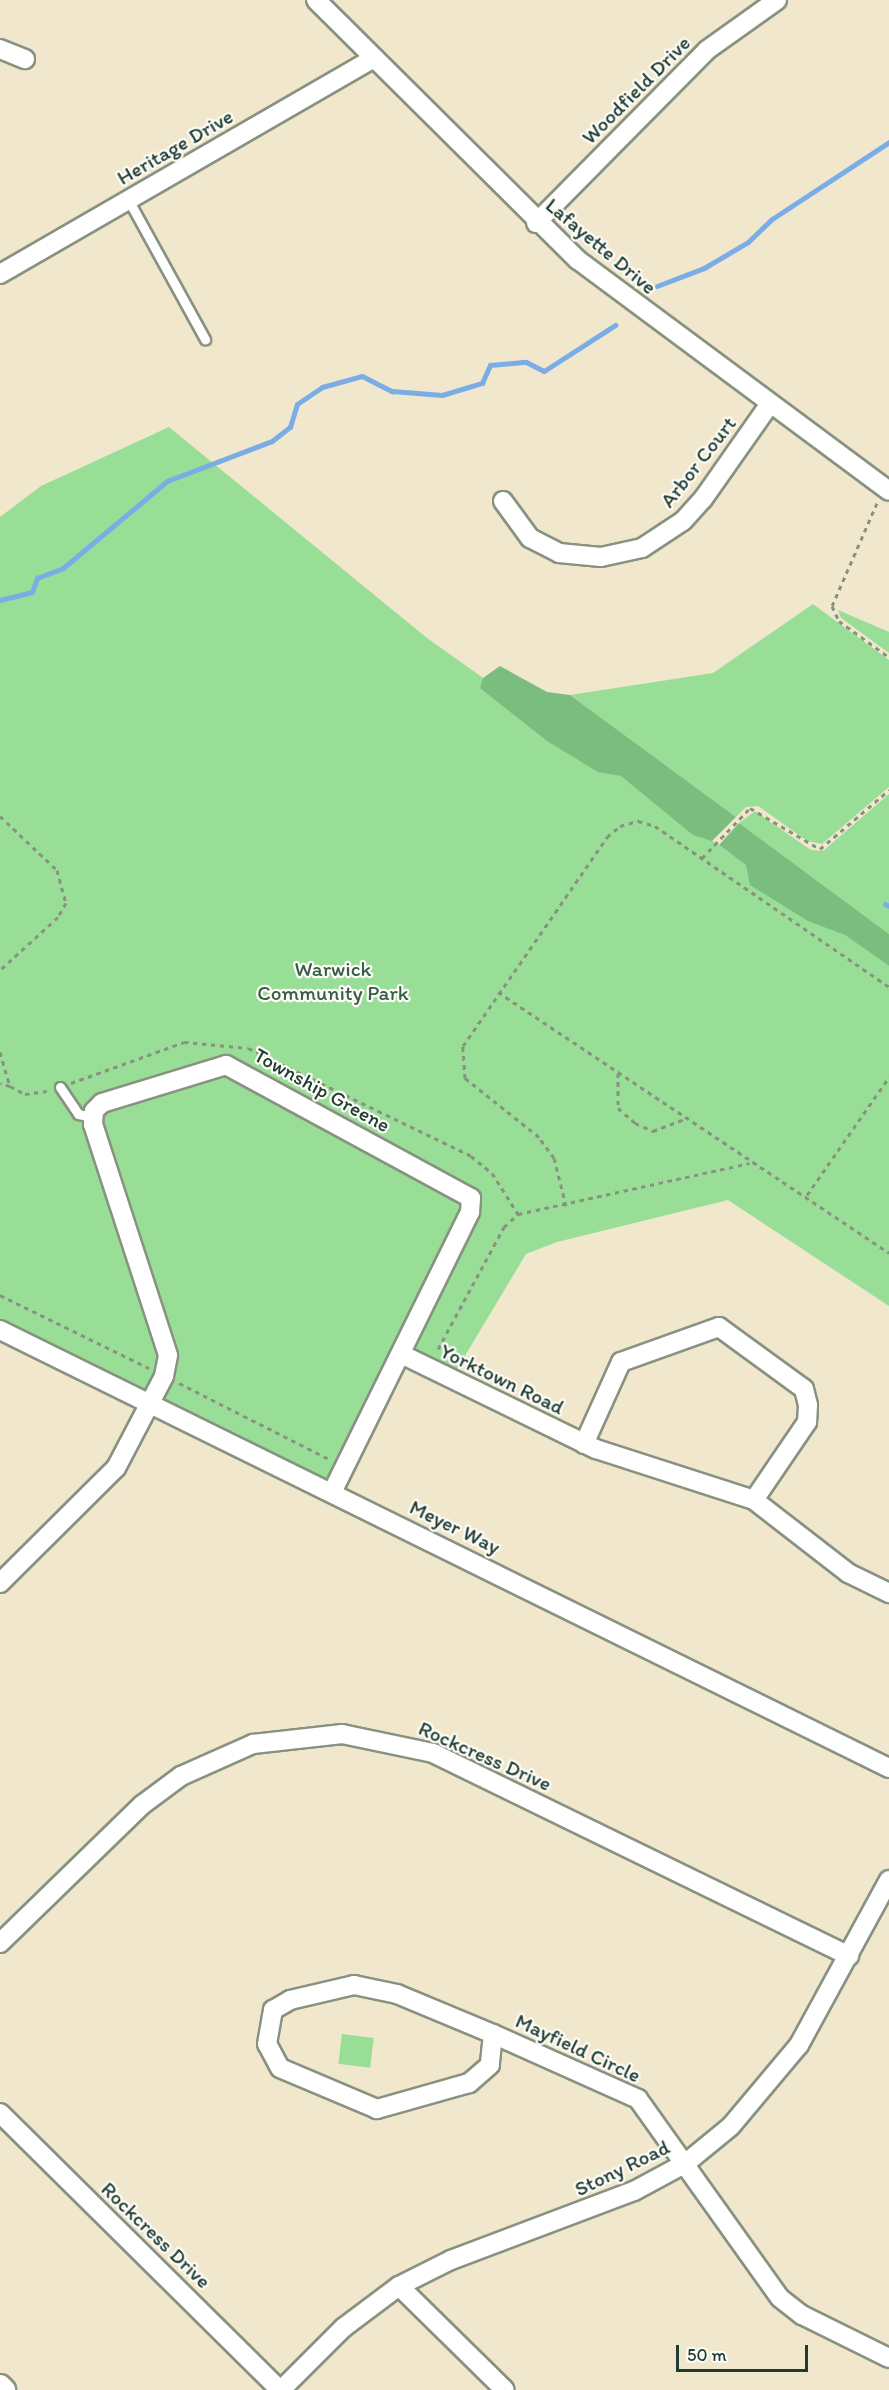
<!DOCTYPE html>
<style>
body{margin:0}
#map{position:relative;width:889px;height:2390px;overflow:hidden;background:#f1e7cd;font-family:Itim,sans-serif}
div>[style]{position:absolute}
[style*='--x']{left:calc(var(--x)*1px);top:calc(var(--y)*1px);width:calc(var(--w)*1px);rotate:calc(var(--a)*1deg)}
.green>*{inset:0;background:#99de96;transform-origin:0 0}
.forest>*{inset:0;background:#7abd7f}
.stream>*{height:5px;margin:-2.5px;padding:0 2.5px;transform-origin:2.5px;border-radius:2.5px;background:#7aade6}
.path>*{height:3px;margin-top:-1.5px;transform-origin:0;background:repeating-linear-gradient(90deg,#889280 0 4.5px,transparent 0 9px)}
.roads{filter:drop-shadow(2px 0 #889280) drop-shadow(-2px 0 #889280) drop-shadow(0 2px #889280) drop-shadow(0 -2px #889280)}
.service>*{height:9px;margin:-4.5px;padding:0 4.5px;transform-origin:4.5px;border-radius:4.5px;background:#fff}
.minor>*{height:18px;margin:-9px;padding:0 9px;transform-origin:9px;border-radius:9px;background:#fff}
.tertiary>*{height:22px;margin:-11px;padding:0 11px;transform-origin:11px;border-radius:11px;background:#fff}
span{translate:-50% -50%;white-space:nowrap;text-align:center;line-height:1.15;-webkit-text-stroke:4.5px #fdfcf7;paint-order:stroke}
.street-label{font-size:21px;color:#1f3d34}
.park-label{font-size:21px;color:#375d48}
.scale{position:absolute;left:676px;top:2345px;width:132px;height:27px;box-sizing:border-box;border:3px solid #1f3d34;border-top:0;padding-left:8px;font-size:18px;line-height:21px;white-space:nowrap;color:#1f3d34;-webkit-text-stroke:4px #fdfcf7;paint-order:stroke}
</style>
<div id="map">
<div class="green">
<i style="clip-path:polygon(169px 427px,427px 638px,889px 966px,889px 1306px,728px 1200px,557px 1242px,526px 1254px,451px 1379px,402px 1354px,332px 1492px,0 1330px,0 517px,41px 486px)"></i>
<i style="clip-path:polygon(813px 604px,889px 660px,889px 787px,822px 844px,807px 841px,758px 806px,746px 807px,736px 817px,570px 695px,713px 673px)"></i>
<i style="clip-path:polygon(838px 610px,889px 632px,889px 653px,841px 618px)"></i>
<i style="clip-path:polygon(889px 794px,889px 934px,739px 823px,755px 811px,811px 850px,823px 851px)"></i>
<i style="left:342px;top:2034px;width:32px;height:30px;rotate:7deg"></i>
</div>
<div class="forest">
<i style="clip-path:polygon(500px 666px,547px 692px,570px 695px,736px 817px,712px 841px,693px 835px,621px 776px,598px 772px,547px 741px,480px 688px,483px 678px)"></i>
<i style="clip-path:polygon(739px 823px,889px 934px,889px 966px,845px 935px,808px 921px,750px 885px,746px 865px,719px 845px)"></i>
</div>
<div class="stream">
<i style="--x:657;--y:286;--w:50;--a:-21"></i>
<i style="--x:704;--y:268;--w:51;--a:-30.6"></i>
<i style="--x:748;--y:242;--w:33;--a:-44"></i>
<i style="--x:772;--y:219;--w:140;--a:-33.3"></i>
<i style="--x:0;--y:600;--w:33;--a:-14"></i>
<i style="--x:32;--y:592;--w:15;--a:-70"></i>
<i style="--x:37;--y:578;--w:28;--a:-21"></i>
<i style="--x:63;--y:568;--w:136;--a:-39.9"></i>
<i style="--x:167;--y:481;--w:112;--a:-20.9"></i>
<i style="--x:272;--y:441;--w:23;--a:-38"></i>
<i style="--x:290;--y:427;--w:24;--a:-73"></i>
<i style="--x:297;--y:404;--w:30;--a:-34"></i>
<i style="--x:322;--y:387;--w:41;--a:-15.4"></i>
<i style="--x:362;--y:376;--w:34;--a:27"></i>
<i style="--x:392;--y:391;--w:50;--a:4.6"></i>
<i style="--x:442;--y:395;--w:42;--a:-16.7"></i>
<i style="--x:482;--y:383;--w:20;--a:-66"></i>
<i style="--x:490;--y:365;--w:36;--a:-5"></i>
<i style="--x:526;--y:362;--w:20;--a:27"></i>
<i style="--x:544;--y:371;--w:85;--a:-32.9"></i>
<i style="--x:885;--y:904;--w:4;--a:27"></i>
</div>
<div class="path">
<i style="--x:877;--y:503;--w:112;--a:113.6"></i>
<i style="--x:832;--y:606;--w:17;--a:65"></i>
<i style="--x:839;--y:621;--w:62;--a:35.8"></i>
<i style="--x:0;--y:816;--w:79;--a:43.5"></i>
<i style="--x:57;--y:870;--w:34;--a:75"></i>
<i style="--x:66;--y:903;--w:16;--a:120"></i>
<i style="--x:58;--y:917;--w:79;--a:137.6"></i>
<i style="--x:702;--y:858;--w:69;--a:-46.2"></i>
<i style="--x:750;--y:808;--w:81;--a:30.4"></i>
<i style="--x:820;--y:849;--w:91;--a:-40.5"></i>
<i style="--x:498;--y:992;--w:470;--a:33.7"></i>
<i style="--x:0;--y:1052;--w:35;--a:74"></i>
<i style="--x:10;--y:1086;--w:10;--a:-163"></i>
<i style="--x:618;--y:1073;--w:35;--a:90"></i>
<i style="--x:618;--y:1108;--w:23;--a:41"></i>
<i style="--x:635;--y:1123;--w:20;--a:24"></i>
<i style="--x:653;--y:1131;--w:34;--a:-21"></i>
<i style="--x:71;--y:1083;--w:120;--a:-19.9"></i>
<i style="--x:184;--y:1042;--w:64;--a:5.4"></i>
<i style="--x:248;--y:1048;--w:248;--a:25.8"></i>
<i style="--x:471;--y:1156;--w:27;--a:39"></i>
<i style="--x:492;--y:1173;--w:49;--a:57.6"></i>
<i style="--x:10;--y:1086;--w:17;--a:28"></i>
<i style="--x:25;--y:1094;--w:22;--a:-8"></i>
<i style="--x:807;--y:1195;--w:144;--a:-55.2"></i>
<i style="--x:566;--y:1206;--w:49;--a:-104"></i>
<i style="--x:554;--y:1158;--w:26;--a:-126"></i>
<i style="--x:539;--y:1137;--w:95;--a:-141.4"></i>
<i style="--x:465;--y:1078;--w:32;--a:-94"></i>
<i style="--x:463;--y:1046;--w:254;--a:-55.4"></i>
<i style="--x:607;--y:837;--w:17;--a:-40"></i>
<i style="--x:620;--y:826;--w:19;--a:-16"></i>
<i style="--x:638;--y:821;--w:18;--a:16"></i>
<i style="--x:655;--y:826;--w:284;--a:34.5"></i>
<i style="--x:0;--y:1295;--w:166;--a:26.1"></i>
<i style="--x:438;--y:1349;--w:139;--a:-61.6"></i>
<i style="--x:504;--y:1227;--w:19;--a:-43"></i>
<i style="--x:518;--y:1214;--w:237;--a:-12.4"></i>
<i style="--x:179;--y:1383;--w:168;--a:26.9"></i>
</div>
<div class="roads">
<div class="service">
<i style="--x:129;--y:201;--w:158;--a:61.2"></i>
<i style="--x:60;--y:1087;--w:32;--a:56"></i>
<i style="--x:78;--y:1114;--w:16;--a:11"></i>
</div>
<div class="minor">
<i style="--x:316;--y:0;--w:369;--a:44.8"></i>
<i style="--x:578;--y:260;--w:387;--a:36.6"></i>
<i style="--x:0;--y:49;--w:27;--a:22"></i>
<i style="--x:536;--y:223;--w:243;--a:-45.3"></i>
<i style="--x:707;--y:50;--w:86;--a:-35.5"></i>
<i style="--x:0;--y:274;--w:431;--a:-30"></i>
<i style="--x:503;--y:501;--w:46;--a:53.9"></i>
<i style="--x:530;--y:538;--w:33;--a:27"></i>
<i style="--x:559;--y:553;--w:42;--a:5.4"></i>
<i style="--x:601;--y:557;--w:42;--a:-12.4"></i>
<i style="--x:642;--y:548;--w:49;--a:-33.4"></i>
<i style="--x:683;--y:521;--w:30;--a:-48"></i>
<i style="--x:703;--y:499;--w:115;--a:-54.9"></i>
<i style="--x:0;--y:1330;--w:991;--a:26.23"></i>
<i style="--x:401;--y:1354;--w:217;--a:26"></i>
<i style="--x:596;--y:1449;--w:166;--a:17.9"></i>
<i style="--x:754;--y:1500;--w:119;--a:37.8"></i>
<i style="--x:848;--y:1573;--w:46;--a:26"></i>
<i style="--x:584;--y:1444;--w:90;--a:-65.7"></i>
<i style="--x:621;--y:1362;--w:104;--a:-19.7"></i>
<i style="--x:719;--y:1327;--w:105;--a:36.1"></i>
<i style="--x:804;--y:1389;--w:16;--a:76"></i>
<i style="--x:808;--y:1405;--w:17;--a:93"></i>
<i style="--x:807;--y:1422;--w:94;--a:124.2"></i>
<i style="--x:0;--y:1583;--w:163;--a:-44.8"></i>
<i style="--x:116;--y:1468;--w:104;--a:-62.4"></i>
<i style="--x:164;--y:1376;--w:21;--a:-79"></i>
<i style="--x:168;--y:1355;--w:243;--a:-108"></i>
<i style="--x:93;--y:1124;--w:13;--a:-86"></i>
<i style="--x:94;--y:1111;--w:11;--a:-45"></i>
<i style="--x:102;--y:1103;--w:130;--a:-17"></i>
<i style="--x:226;--y:1065;--w:279;--a:28.5"></i>
<i style="--x:471;--y:1198;--w:14;--a:94"></i>
<i style="--x:470;--y:1212;--w:312;--a:116.2"></i>
<i style="--x:0;--y:1943;--w:198;--a:-44.2"></i>
<i style="--x:142;--y:1805;--w:49;--a:-36.6"></i>
<i style="--x:181;--y:1776;--w:79;--a:-24"></i>
<i style="--x:253;--y:1744;--w:90;--a:-6.4"></i>
<i style="--x:342;--y:1734;--w:93;--a:11.8"></i>
<i style="--x:433;--y:1753;--w:463;--a:26"></i>
<i style="--x:354;--y:1985;--w:44;--a:11.8"></i>
<i style="--x:397;--y:1994;--w:104;--a:22.6"></i>
<i style="--x:493;--y:2034;--w:31;--a:96"></i>
<i style="--x:490;--y:2065;--w:28;--a:139"></i>
<i style="--x:469;--y:2083;--w:96;--a:164.2"></i>
<i style="--x:377;--y:2109;--w:105;--a:-157.1"></i>
<i style="--x:280;--y:2068;--w:27;--a:-118"></i>
<i style="--x:267;--y:2044;--w:35;--a:-80"></i>
<i style="--x:273;--y:2010;--w:20;--a:-30"></i>
<i style="--x:290;--y:2000;--w:66;--a:-13.2"></i>
<i style="--x:493;--y:2034;--w:159;--a:24.1"></i>
<i style="--x:638;--y:2099;--w:244;--a:54.5"></i>
<i style="--x:780;--y:2298;--w:28;--a:38"></i>
<i style="--x:802;--y:2315;--w:97;--a:26.3"></i>
<i style="--x:0;--y:2113;--w:394;--a:44.7"></i>
<i style="--x:399;--y:2286;--w:148;--a:44.5"></i>
<i style="--x:281;--y:2390;--w:88;--a:-45"></i>
<i style="--x:343;--y:2328;--w:70;--a:-36.9"></i>
<i style="--x:399;--y:2286;--w:58;--a:-26.6"></i>
<i style="--x:451;--y:2260;--w:196;--a:-20.7"></i>
<i style="--x:634;--y:2191;--w:59;--a:-28.3"></i>
<i style="--x:686;--y:2163;--w:58;--a:-39.4"></i>
<i style="--x:731;--y:2126;--w:106;--a:-50"></i>
<i style="--x:799;--y:2045;--w:188;--a:-61.4"></i>
</div>
<div class="tertiary">
<i style="--x:0;--y:2386;--w:6;--a:45"></i>
</div>
</div>
<div class="street-label">
<span style="left:636px;top:90px;rotate:-45deg">Woodfield Drive</span>
<span style="left:175px;top:147px;rotate:-30deg">Heritage Drive</span>
<span style="left:601px;top:246px;rotate:40deg">Lafayette Drive</span>
<span style="left:698px;top:462px;rotate:-52deg">Arbor Court</span>
<span style="left:322px;top:1090px;rotate:29deg">Township Greene</span>
<span style="left:502px;top:1379px;rotate:26deg">Yorktown Road</span>
<span style="left:455px;top:1527px;rotate:26deg">Meyer Way</span>
<span style="left:485px;top:1756px;rotate:24deg">Rockcress Drive</span>
<span style="left:578px;top:2048px;rotate:25deg">Mayfield Circle</span>
<span style="left:622px;top:2168px;rotate:-26deg">Stony Road</span>
<span style="left:156px;top:2235px;rotate:44deg">Rockcress Drive</span>
</div>
<div class="park-label">
<span style="left:333px;top:981px">Warwick<br>Community Park</span>
</div>
<div class="scale">50 m</div>
</div>
